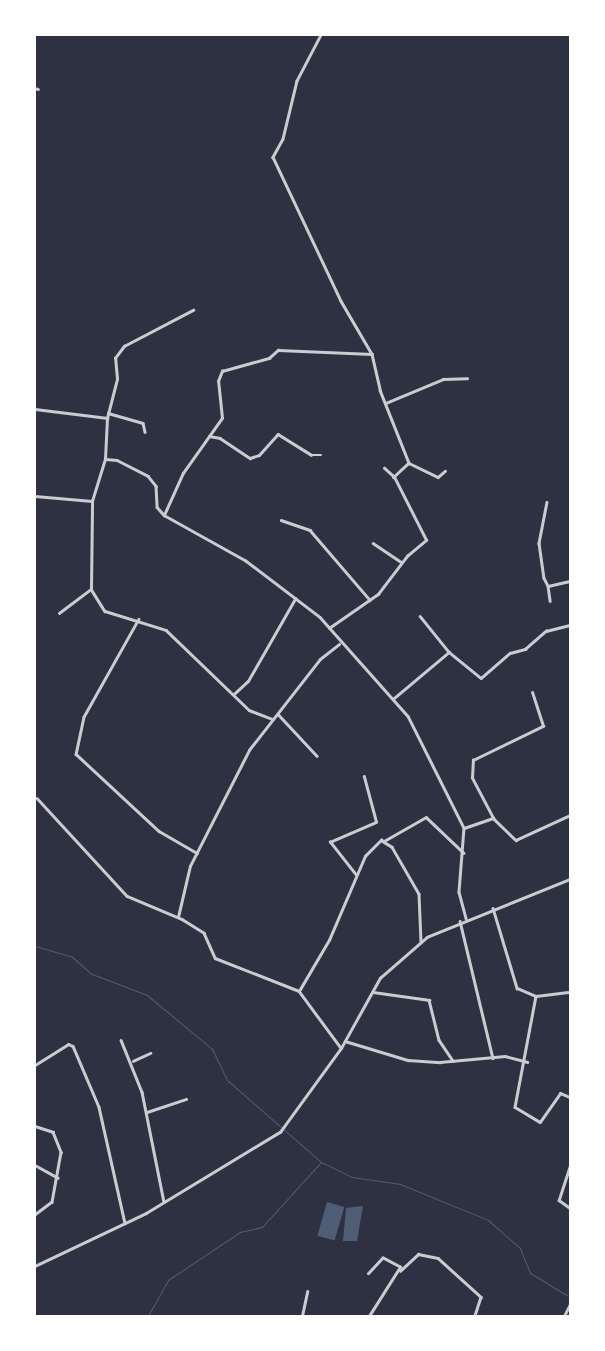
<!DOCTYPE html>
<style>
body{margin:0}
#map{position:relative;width:605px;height:1351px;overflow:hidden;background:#2d3142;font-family:"Fira Sans Condensed",sans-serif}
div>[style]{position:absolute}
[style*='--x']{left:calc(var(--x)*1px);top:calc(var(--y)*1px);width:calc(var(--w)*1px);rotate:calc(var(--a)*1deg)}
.water>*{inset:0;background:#4f5d75;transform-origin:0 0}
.stream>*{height:1px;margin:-0.5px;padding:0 0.5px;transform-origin:0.5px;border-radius:0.5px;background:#4f5d75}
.minor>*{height:2.5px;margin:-1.25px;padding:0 1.25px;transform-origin:1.25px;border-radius:1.25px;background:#caccd0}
span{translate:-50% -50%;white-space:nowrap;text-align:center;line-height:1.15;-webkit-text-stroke:4px #fff;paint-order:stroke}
.frame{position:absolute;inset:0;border:36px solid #fff;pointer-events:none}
</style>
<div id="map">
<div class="water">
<i style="left:327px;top:1202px;width:18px;height:35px;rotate:16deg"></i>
<i style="clip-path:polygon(363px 1206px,357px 1241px,343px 1241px,346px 1208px)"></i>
</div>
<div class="stream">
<i style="--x:35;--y:946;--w:37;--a:16"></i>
<i style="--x:71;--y:956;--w:28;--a:41"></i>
<i style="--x:92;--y:974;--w:59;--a:20.9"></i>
<i style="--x:147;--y:995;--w:85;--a:39.7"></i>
<i style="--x:212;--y:1049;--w:34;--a:64"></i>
<i style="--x:227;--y:1080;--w:125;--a:41.1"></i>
<i style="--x:321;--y:1162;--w:34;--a:26"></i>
<i style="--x:352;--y:1177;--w:49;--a:8.3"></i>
<i style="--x:400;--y:1184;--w:95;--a:22.2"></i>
<i style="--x:488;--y:1220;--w:43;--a:41.2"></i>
<i style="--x:520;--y:1248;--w:27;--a:68"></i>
<i style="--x:530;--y:1273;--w:44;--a:31.2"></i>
<i style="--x:148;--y:1316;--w:41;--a:-60.9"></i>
<i style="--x:168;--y:1280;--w:87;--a:-33.7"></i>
<i style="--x:240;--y:1232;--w:23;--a:-13"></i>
<i style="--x:262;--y:1227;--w:88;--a:-47.8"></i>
</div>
<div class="minor">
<i style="--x:321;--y:35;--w:52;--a:117.6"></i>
<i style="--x:297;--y:81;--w:60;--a:103.6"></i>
<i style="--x:283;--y:139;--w:21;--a:119"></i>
<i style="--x:273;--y:157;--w:159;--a:64.7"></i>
<i style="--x:341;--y:301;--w:61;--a:59.7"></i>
<i style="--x:372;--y:354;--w:37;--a:77"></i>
<i style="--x:380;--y:390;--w:79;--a:68.3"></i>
<i style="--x:409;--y:463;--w:21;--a:137"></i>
<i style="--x:35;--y:88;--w:3;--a:18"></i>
<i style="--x:386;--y:403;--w:62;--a:-22.8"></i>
<i style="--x:443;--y:379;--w:24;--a:-2"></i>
<i style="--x:35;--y:409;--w:73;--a:7.1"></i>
<i style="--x:108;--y:413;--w:36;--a:16"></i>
<i style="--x:143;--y:423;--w:9;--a:77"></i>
<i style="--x:209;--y:436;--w:11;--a:10"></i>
<i style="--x:220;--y:438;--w:36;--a:34"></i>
<i style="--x:250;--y:458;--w:9;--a:-18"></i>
<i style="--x:259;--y:455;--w:28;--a:-48"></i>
<i style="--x:278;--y:434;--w:39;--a:32"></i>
<i style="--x:311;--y:455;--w:10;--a:0"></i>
<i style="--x:105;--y:459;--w:12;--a:5"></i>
<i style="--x:117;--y:460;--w:35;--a:27"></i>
<i style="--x:148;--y:476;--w:13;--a:51"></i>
<i style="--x:156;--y:486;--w:21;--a:87"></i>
<i style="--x:157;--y:507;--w:11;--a:49"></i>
<i style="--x:164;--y:515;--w:93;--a:29.1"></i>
<i style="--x:245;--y:560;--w:94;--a:37.2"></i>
<i style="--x:320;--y:617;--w:132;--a:48.4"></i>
<i style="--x:408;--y:716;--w:125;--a:63.4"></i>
<i style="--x:464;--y:828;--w:64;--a:94.5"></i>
<i style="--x:459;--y:892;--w:27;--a:75"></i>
<i style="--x:409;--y:463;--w:32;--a:26"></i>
<i style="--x:438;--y:477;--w:9;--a:-41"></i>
<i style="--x:35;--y:496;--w:57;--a:5"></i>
<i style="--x:547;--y:502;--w:42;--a:101"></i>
<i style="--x:539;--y:543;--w:35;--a:82"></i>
<i style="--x:544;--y:578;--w:9;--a:63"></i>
<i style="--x:548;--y:586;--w:23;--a:-13"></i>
<i style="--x:164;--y:515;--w:46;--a:-65.7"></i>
<i style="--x:183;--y:473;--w:67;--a:-54.7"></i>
<i style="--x:222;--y:418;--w:37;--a:-96"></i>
<i style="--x:218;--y:381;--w:11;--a:-68"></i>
<i style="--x:222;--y:371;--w:49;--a:-15.5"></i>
<i style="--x:269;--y:358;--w:12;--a:-42"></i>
<i style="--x:278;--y:350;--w:94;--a:2.4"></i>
<i style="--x:281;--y:520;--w:31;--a:19"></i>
<i style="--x:310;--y:530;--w:92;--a:49.4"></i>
<i style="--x:373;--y:543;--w:34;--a:34"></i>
<i style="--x:548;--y:586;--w:15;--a:82"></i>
<i style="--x:91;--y:589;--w:26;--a:58"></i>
<i style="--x:105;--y:611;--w:64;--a:17.3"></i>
<i style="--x:166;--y:630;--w:115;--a:43.9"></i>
<i style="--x:249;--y:710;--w:25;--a:21"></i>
<i style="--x:59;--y:613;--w:40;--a:-37"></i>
<i style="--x:91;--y:589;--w:88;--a:-89.3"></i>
<i style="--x:92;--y:501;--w:44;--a:-72.8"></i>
<i style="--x:105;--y:459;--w:41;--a:-87.2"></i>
<i style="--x:107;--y:418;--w:40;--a:-75.6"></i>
<i style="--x:117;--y:379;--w:21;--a:-95"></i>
<i style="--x:115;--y:358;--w:15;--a:-53"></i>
<i style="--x:124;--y:346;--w:78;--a:-27.6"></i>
<i style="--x:420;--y:616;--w:46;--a:51.1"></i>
<i style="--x:449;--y:652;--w:41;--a:39.1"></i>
<i style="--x:481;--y:678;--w:38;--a:-41"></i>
<i style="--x:510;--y:653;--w:16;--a:-15"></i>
<i style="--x:525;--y:649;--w:28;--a:-41"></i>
<i style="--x:546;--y:631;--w:25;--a:-14"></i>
<i style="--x:139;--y:619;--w:112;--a:119.3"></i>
<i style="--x:84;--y:717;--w:38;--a:102"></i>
<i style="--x:76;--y:754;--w:113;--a:42.9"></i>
<i style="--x:159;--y:831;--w:44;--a:30.1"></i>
<i style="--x:329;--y:628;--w:60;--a:-34.8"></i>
<i style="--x:378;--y:594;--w:48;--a:-52.7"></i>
<i style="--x:407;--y:556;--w:25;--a:-40"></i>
<i style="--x:426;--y:540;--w:71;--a:-116.9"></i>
<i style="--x:394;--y:477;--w:13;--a:-138"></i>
<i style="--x:234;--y:694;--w:19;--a:-43"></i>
<i style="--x:248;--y:681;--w:95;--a:-60.2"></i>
<i style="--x:393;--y:699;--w:73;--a:-40"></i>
<i style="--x:278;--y:714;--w:57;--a:47.1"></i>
<i style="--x:37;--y:798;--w:133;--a:47.4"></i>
<i style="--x:127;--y:896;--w:60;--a:22.7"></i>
<i style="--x:182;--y:919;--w:26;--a:32"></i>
<i style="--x:204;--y:933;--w:27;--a:66"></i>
<i style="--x:215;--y:958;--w:90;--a:21.4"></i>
<i style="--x:299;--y:991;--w:71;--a:53.6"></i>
<i style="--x:493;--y:818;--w:32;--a:44"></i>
<i style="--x:516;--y:840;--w:60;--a:-24.8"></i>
<i style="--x:464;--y:828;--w:31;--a:-19"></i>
<i style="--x:493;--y:818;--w:45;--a:-117.7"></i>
<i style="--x:472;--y:778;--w:18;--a:-87"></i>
<i style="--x:473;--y:760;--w:78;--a:-25.9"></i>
<i style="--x:543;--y:726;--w:35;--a:-108"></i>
<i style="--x:384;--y:841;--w:48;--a:-29.7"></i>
<i style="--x:426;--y:817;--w:52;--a:43.5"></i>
<i style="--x:356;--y:875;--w:42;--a:-128.2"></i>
<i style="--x:330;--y:842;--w:50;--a:-23.5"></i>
<i style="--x:376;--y:822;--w:47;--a:-104.9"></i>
<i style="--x:493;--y:908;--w:84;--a:73.3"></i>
<i style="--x:517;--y:988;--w:21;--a:23"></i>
<i style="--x:536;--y:996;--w:34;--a:-7"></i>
<i style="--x:178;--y:917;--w:52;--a:-76.8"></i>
<i style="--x:190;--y:866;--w:130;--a:-63"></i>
<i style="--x:249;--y:750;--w:115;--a:-52"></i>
<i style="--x:320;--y:659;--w:24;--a:-38"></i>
<i style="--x:460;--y:921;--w:141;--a:76.5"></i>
<i style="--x:299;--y:991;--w:59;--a:-59.5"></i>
<i style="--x:329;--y:940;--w:91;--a:-66.8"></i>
<i style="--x:365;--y:856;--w:23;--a:-45"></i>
<i style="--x:381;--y:840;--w:13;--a:32"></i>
<i style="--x:392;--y:847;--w:54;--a:60.1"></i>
<i style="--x:419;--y:894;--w:48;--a:87.6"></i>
<i style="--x:373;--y:992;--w:57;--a:8.1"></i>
<i style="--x:429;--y:1000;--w:41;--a:76"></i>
<i style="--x:439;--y:1040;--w:25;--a:56"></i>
<i style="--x:536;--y:996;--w:113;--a:100.7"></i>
<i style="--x:515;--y:1107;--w:29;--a:31"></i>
<i style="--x:540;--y:1122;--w:35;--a:-55"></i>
<i style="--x:560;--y:1093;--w:11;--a:22"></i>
<i style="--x:121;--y:1040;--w:56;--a:68"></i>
<i style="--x:142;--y:1092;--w:112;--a:78.7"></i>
<i style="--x:345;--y:1041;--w:66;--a:16.8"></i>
<i style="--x:408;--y:1060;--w:32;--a:4"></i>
<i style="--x:440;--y:1062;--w:65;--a:-5.3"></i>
<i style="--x:505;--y:1056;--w:23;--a:15"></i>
<i style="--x:133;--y:1061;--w:19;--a:-25"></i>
<i style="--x:35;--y:1065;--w:39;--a:-32"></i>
<i style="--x:68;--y:1044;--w:5;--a:22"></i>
<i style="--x:73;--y:1046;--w:66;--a:66.9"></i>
<i style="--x:99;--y:1107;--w:119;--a:77.4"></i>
<i style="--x:147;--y:1112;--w:41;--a:-18.4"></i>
<i style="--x:35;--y:1126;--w:19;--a:18"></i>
<i style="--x:53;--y:1132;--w:22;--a:68"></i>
<i style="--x:61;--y:1152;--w:51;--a:100.2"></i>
<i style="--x:52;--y:1202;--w:21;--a:143"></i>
<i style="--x:35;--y:1165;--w:26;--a:29"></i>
<i style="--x:570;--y:1167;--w:35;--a:108"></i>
<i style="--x:559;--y:1200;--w:14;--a:36"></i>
<i style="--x:35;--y:1266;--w:123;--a:-25.5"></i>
<i style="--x:146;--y:1213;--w:157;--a:-31.2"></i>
<i style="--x:280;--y:1132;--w:104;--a:-54"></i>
<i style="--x:341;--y:1048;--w:80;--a:-60.9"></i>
<i style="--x:380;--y:978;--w:62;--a:-41.1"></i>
<i style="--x:427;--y:937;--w:154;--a:-22.1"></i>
<i style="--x:400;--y:1271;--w:25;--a:-43"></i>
<i style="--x:418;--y:1254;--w:20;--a:11"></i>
<i style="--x:438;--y:1258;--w:58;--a:42.2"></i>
<i style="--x:481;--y:1297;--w:20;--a:108"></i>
<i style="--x:302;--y:1316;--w:25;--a:-78"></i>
<i style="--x:369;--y:1316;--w:58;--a:-57.7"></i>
<i style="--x:400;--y:1267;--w:19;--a:-152"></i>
<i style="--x:383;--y:1258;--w:21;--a:133"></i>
<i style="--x:564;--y:1316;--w:13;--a:-63"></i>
</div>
<div class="frame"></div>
</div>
